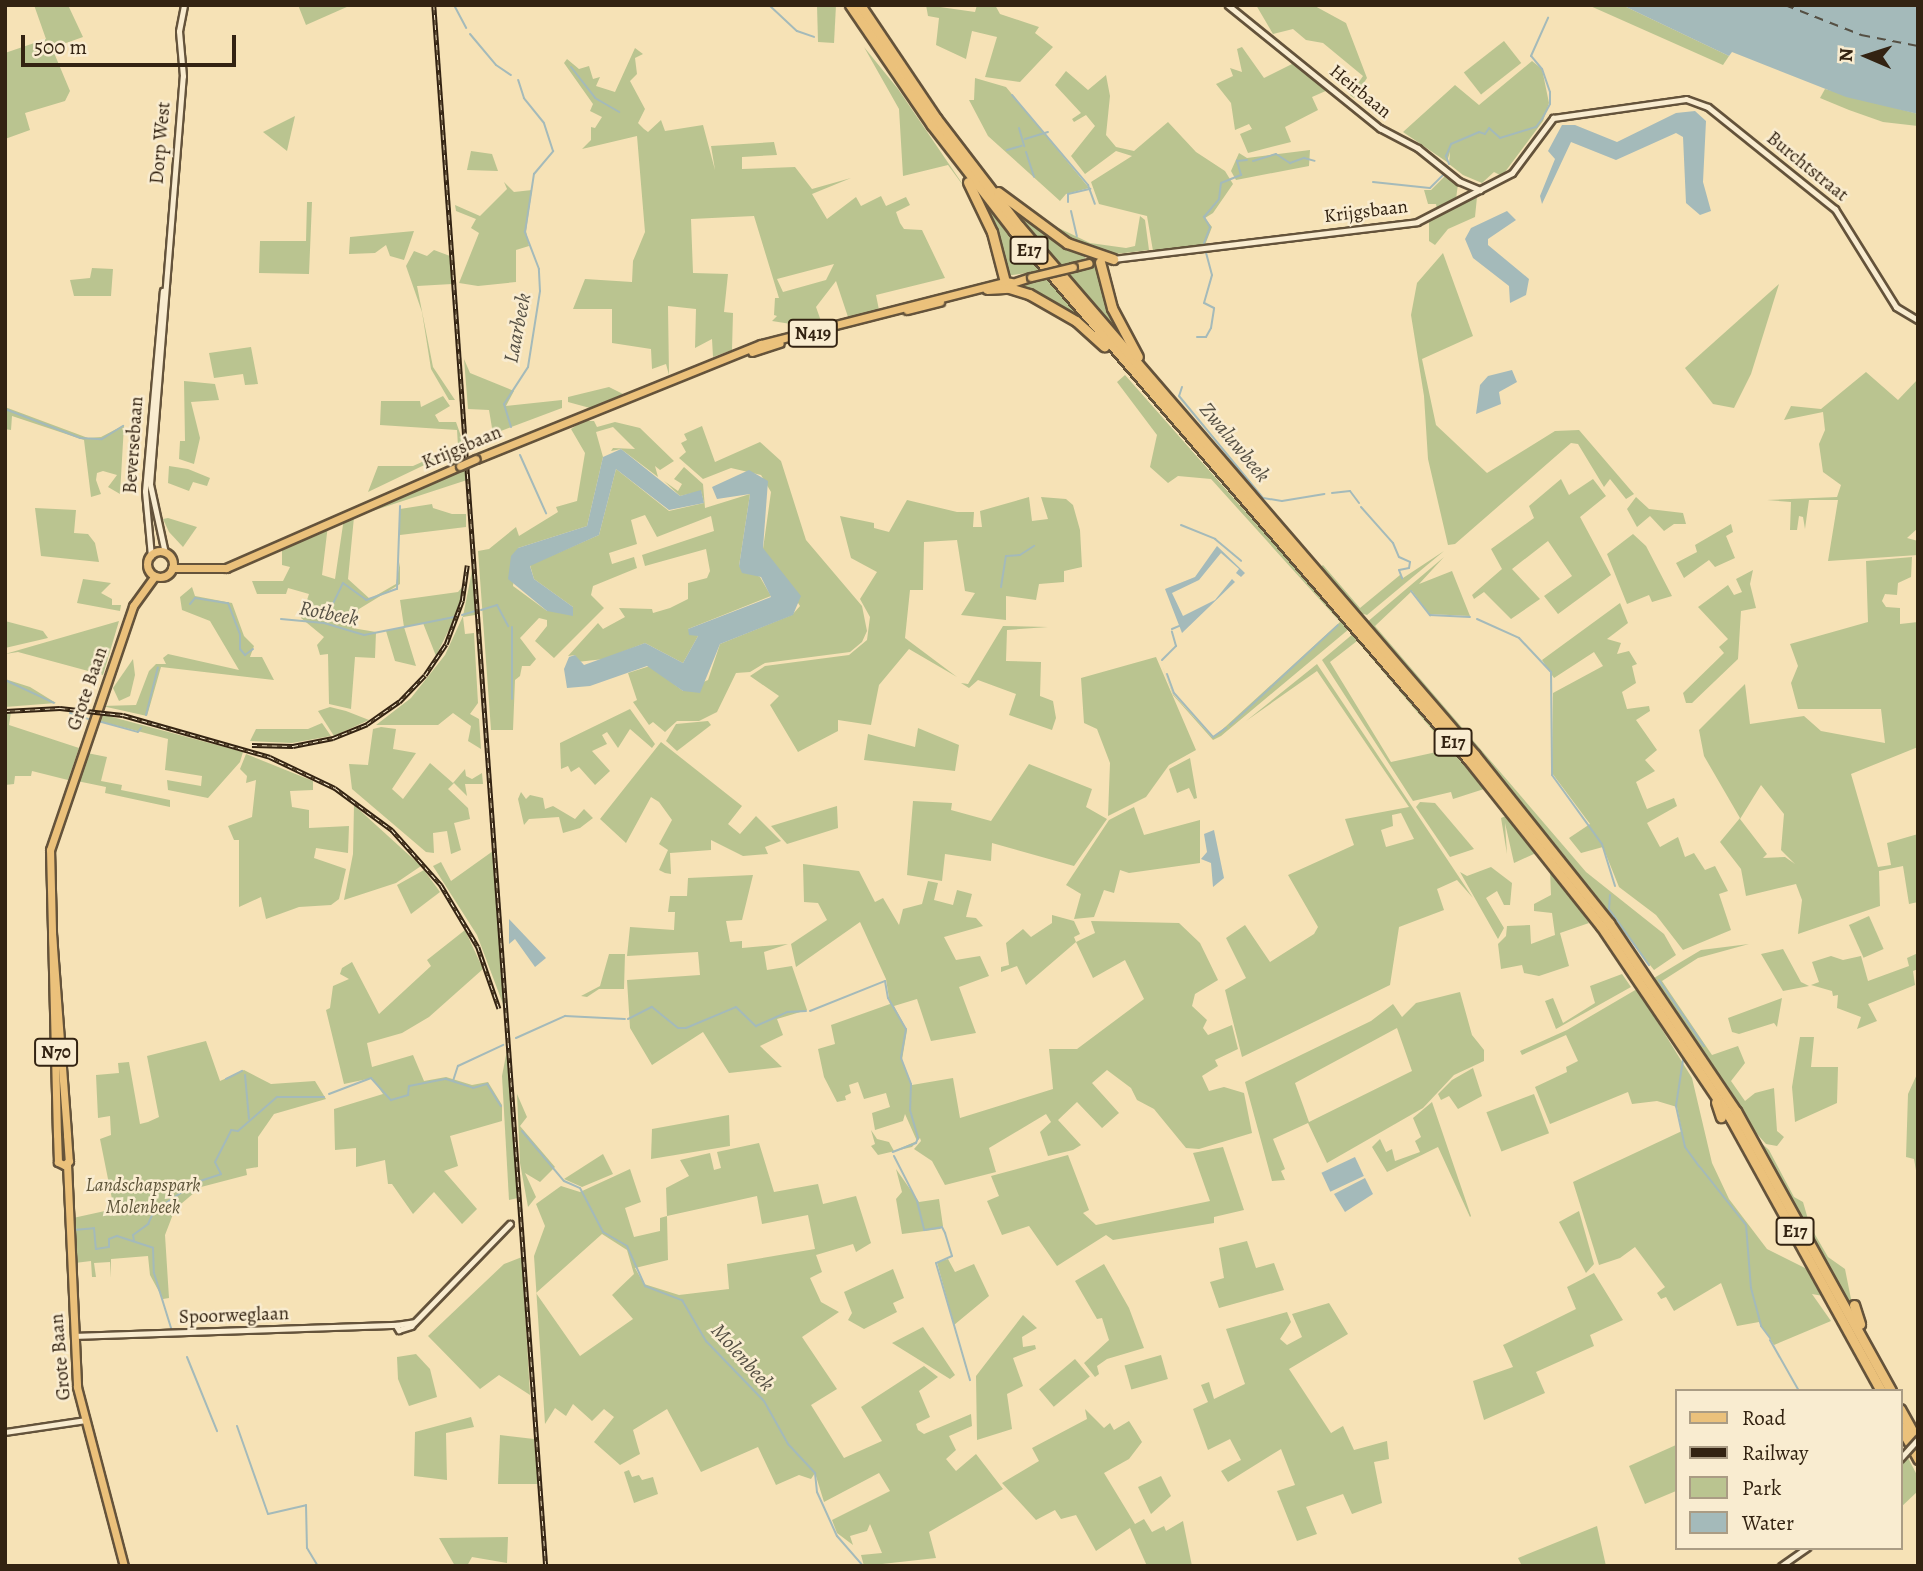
<!DOCTYPE html>
<style>
body{margin:0}
#map{position:relative;width:1923px;height:1571px;overflow:hidden;background:#f6e2b6;font-family:Alegreya,serif}
div>[style]{position:absolute}
[style*='--x']{left:calc(var(--x)*1px);top:calc(var(--y)*1px);width:calc(var(--w)*1px);rotate:calc(var(--a)*1deg)}
.green>*{inset:0;background:#bac490;transform-origin:0 0}
.water>*{inset:0;background:#a4baba;transform-origin:0 0}
.stream>*{height:2px;margin:-1px;padding:0 1px;transform-origin:1px;border-radius:1px;background:#a4baba}
.ferry>*{height:2px;margin-top:-1px;transform-origin:0;background:repeating-linear-gradient(90deg,#555044 0 9px,transparent 0 16px)}
.roads{filter:drop-shadow(2px 0 #64533b) drop-shadow(-2px 0 #64533b) drop-shadow(0 2px #64533b) drop-shadow(0 -2px #64533b)}
.tertiary>*{height:4.5px;margin:-2.25px;padding:0 2.25px;transform-origin:2.25px;border-radius:2.25px;background:#f9ecd0}
.secondary>*{height:5px;margin:-2.5px;padding:0 2.5px;transform-origin:2.5px;border-radius:2.5px;background:#f9ecd0}
.primary>*{height:7px;margin:-3.5px;padding:0 3.5px;transform-origin:3.5px;border-radius:3.5px;background:#ebc17b}
.primary>.ring{margin:-3.5px;padding:0;box-sizing:content-box;background:none;border:7px solid #ebc17b;border-radius:50%}
.motorway>*{height:9px;margin:-4.5px;padding:0 4.5px;transform-origin:4.5px;border-radius:4.5px;background:#ebc17b}
.rail>*{height:4.5px;margin-top:-2.25px;transform-origin:0;background:repeating-linear-gradient(90deg,#f9ecd0 0 5px,#332312 0 10px);box-sizing:border-box;border-block:2px solid #332312}
.bridges{filter:drop-shadow(2px 0 #64533b) drop-shadow(-2px 0 #64533b) drop-shadow(0 2px #64533b) drop-shadow(0 -2px #64533b)}
.tertiary-bridge>*{height:4.5px;margin:-2.25px;padding:0 2.25px;transform-origin:2.25px;border-radius:2.25px;background:#f9ecd0}
.primary-bridge>*{height:7px;margin:-3.5px;padding:0 3.5px;transform-origin:3.5px;border-radius:3.5px;background:#ebc17b}
span{translate:-50% -50%;white-space:nowrap;text-align:center;line-height:1.15;-webkit-text-stroke:5px #f9ecd0;paint-order:stroke}
.shield-label span{padding:2px 5px;background:#f9ecd0;border:2px solid;border-radius:5px;-webkit-text-stroke-width:0}
.shield-label{font-size:18px;color:#332312;font-weight:700}
.street-label{font-size:19px;color:#332312}
.park-label{font-size:19px;color:#5c5338;font-style:italic}
.water-label{font-size:21px;color:#555044;font-style:italic}
.frame{position:absolute;inset:0;border:7px solid #332312;pointer-events:none}
.legend{position:absolute;left:1675px;top:1389px;width:228px;height:161px;box-sizing:border-box;background:#f9ecd0;border:2px solid #aa9c84;margin:0;padding:9px 12px;list-style:none;font-size:21px;color:#332312}
.legend li{display:flex;align-items:center;gap:14px;height:35px}
.legend b{width:35px;border:2px solid #aa9c84}
.north{position:absolute;left:1832px;top:21px;width:70px;height:70px;-webkit-text-stroke:5px #f9ecd0;paint-order:stroke;rotate:273deg;font-size:19px;font-weight:700;line-height:28px;text-align:center;color:#332312}
.north::after{content:'';display:block;margin:auto;width:24px;height:32px;background:#332312;clip-path:polygon(50% 0,100% 100%,50% 72%,0 100%)}
.scale{position:absolute;left:21px;top:35px;width:215px;height:32px;box-sizing:border-box;border:4px solid #332312;border-top:0;padding-left:9px;font-size:21px;line-height:24px;white-space:nowrap;color:#332312;-webkit-text-stroke:5px #f9ecd0;paint-order:stroke}
</style>
<div id="map">
<div class="green">
<i style="clip-path:polygon(34px 5px,68px 5px,83px 37px,52px 48px,70px 91px,65px 101px,25px 113px,30px 130px,5px 139px,5px 53px,46px 39px)"></i>
<i style="clip-path:polygon(298px 5px,348px 5px,349px 6px,306px 25px)"></i>
<i style="clip-path:polygon(817px 5px,836px 5px,834px 43px,818px 42px)"></i>
<i style="clip-path:polygon(926px 5px,975px 12px,977px 5px,995px 5px,1000px 14px,1039px 27px,1035px 33px,1053px 47px,1020px 82px,985px 77px,997px 37px,972px 31px,966px 59px,936px 45px,939px 18px,928px 16px)"></i>
<i style="clip-path:polygon(1256px 5px,1313px 5px,1346px 23px,1367px 78px,1354px 98px,1350px 95px,1363px 76px,1323px 43px,1306px 40px,1293px 29px,1273px 34px)"></i>
<i style="clip-path:polygon(1588px 5px,1622px 5px,1729px 56px,1723px 65px)"></i>
<i style="left:1504px;top:41px;width:28px;height:51px;rotate:52deg"></i>
<i style="clip-path:polygon(864px 47px,898px 89px,970px 195px,948px 165px,903px 176px,899px 109px)"></i>
<i style="clip-path:polygon(1242px 47px,1264px 78px,1296px 62px,1328px 90px,1312px 97px,1318px 110px,1285px 127px,1291px 142px,1248px 153px,1240px 134px,1252px 129px,1249px 124px,1235px 130px,1231px 103px,1216px 84px,1233px 76px,1230px 68px,1242px 72px,1237px 49px)"></i>
<i style="clip-path:polygon(evenodd,635px 48px,643px 54px,635px 58px,637px 74px,630px 81px,645px 109px,638px 123px,644px 129px,648px 132px,661px 120px,665px 131px,703px 125px,715px 170px,711px 146px,774px 142px,777px 155px,742px 157px,742px 169px,795px 167px,812px 189px,851px 178px,812px 194px,827px 219px,856px 197px,861px 206px,881px 196px,886px 206px,906px 197px,910px 205px,896px 212px,900px 223px,904px 229px,922px 230px,945px 278px,876px 295px,879px 310px,848px 317px,836px 281px,816px 307px,822px 324px,796px 332px,791px 324px,772px 321px,777px 316px,774px 315px,775px 298px,779px 298px,754px 216px,691px 219px,693px 273px,728px 274px,724px 312px,733px 313px,732px 350px,713px 357px,712px 339px,695px 348px,696px 309px,668px 306px,669px 375px,666px 364px,652px 369px,651px 349px,612px 343px,612px 309px,573px 309px,585px 279px,632px 282px,633px 261px,645px 232px,637px 136px,582px 149px,591px 140px,591px 127px,595px 128px,602px 117px,590px 111px,593px 104px,564px 63px,567px 59px,579px 69px,589px 66px,593px 79px,600px 77px,596px 86px,615px 92px,635px 48px,834px 264px,826px 280px,783px 292px,777px 279px,834px 264px)"></i>
<i style="clip-path:polygon(1532px 61px,1542px 69px,1549px 103px,1543px 121px,1502px 176px,1494px 172px,1482px 183px,1463px 175px,1449px 164px,1450px 152px,1447px 162px,1403px 132px,1455px 85px,1479px 105px)"></i>
<i style="clip-path:polygon(1066px 71px,1088px 90px,1106px 75px,1110px 96px,1106px 135px,1116px 147px,1134px 151px,1168px 122px,1196px 152px,1225px 171px,1233px 184px,1213px 213px,1205px 218px,1212px 227px,1205px 245px,1153px 251px,1147px 216px,1099px 204px,1091px 182px,1132px 156px,1116px 151px,1085px 174px,1071px 156px,1095px 126px,1086px 115px,1074px 122px,1072px 119px,1081px 113px,1055px 85px)"></i>
<i style="clip-path:polygon(975px 78px,1006px 87px,1089px 188px,1066px 194px,1060px 201px,988px 136px,969px 100px,974px 100px)"></i>
<i style="clip-path:polygon(1825px 89px,1918px 114px,1918px 126px,1883px 122px,1849px 110px,1820px 98px)"></i>
<i style="clip-path:polygon(295px 116px,287px 151px,263px 132px)"></i>
<i style="clip-path:polygon(1310px 150px,1309px 166px,1236px 180px,1231px 171px,1239px 153px,1247px 158px)"></i>
<i style="clip-path:polygon(471px 151px,492px 154px,498px 171px,467px 170px)"></i>
<i style="clip-path:polygon(1446px 175px,1458px 184px,1456px 199px,1437px 209px,1436px 204px,1428px 204px,1424px 190px,1431px 190px)"></i>
<i style="clip-path:polygon(504px 182px,514px 192px,532px 190px,526px 231px,529px 246px,516px 250px,516px 282px,478px 286px,459px 283px,479px 233px,471px 228px,476px 219px,456px 211px,455px 205px,480px 216px,507px 189px)"></i>
<i style="clip-path:polygon(975px 189px,1041px 271px,1006px 276px)"></i>
<i style="clip-path:polygon(1477px 197px,1475px 217px,1448px 229px,1435px 245px,1429px 241px,1429px 221px)"></i>
<i style="clip-path:polygon(1004px 201px,1050px 236px,1085px 254px,1085px 261px,1058px 266px)"></i>
<i style="clip-path:polygon(307px 202px,312px 202px,309px 274px,259px 273px,260px 241px,306px 241px)"></i>
<i style="clip-path:polygon(1140px 216px,1145px 220px,1149px 250px,1108px 255px,1081px 248px,1040px 219px,1090px 243px,1126px 248px,1135px 246px)"></i>
<i style="clip-path:polygon(414px 231px,404px 260px,390px 256px,386px 245px,375px 253px,349px 254px,350px 237px)"></i>
<i style="clip-path:polygon(434px 250px,450px 256px,452px 284px,417px 286px,433px 367px,455px 400px,449px 400px,431px 369px,422px 312px,406px 266px,414px 251px,427px 256px)"></i>
<i style="clip-path:polygon(1443px 253px,1473px 336px,1422px 359px,1436px 425px,1487px 473px,1555px 431px,1579px 430px,1634px 494px,1626px 499px,1610px 479px,1604px 487px,1578px 444px,1571px 443px,1455px 544px,1448px 545px,1428px 459px,1424px 396px,1411px 315px,1417px 283px)"></i>
<i style="clip-path:polygon(1097px 265px,1134px 353px,1064px 273px)"></i>
<i style="clip-path:polygon(92px 268px,113px 269px,111px 296px,74px 296px,70px 280px,90px 278px)"></i>
<i style="clip-path:polygon(1047px 278px,1100px 339px,1021px 285px)"></i>
<i style="clip-path:polygon(1779px 284px,1751px 374px,1734px 408px,1713px 404px,1685px 368px)"></i>
<i style="clip-path:polygon(251px 347px,258px 384px,245px 385px,243px 374px,214px 378px,209px 353px)"></i>
<i style="clip-path:polygon(464px 359px,470px 373px,514px 391px,506px 406px,562px 400px,562px 408px,493px 434px,489px 410px,468px 409px)"></i>
<i style="clip-path:polygon(1866px 372px,1898px 400px,1918px 379px,1918px 528px,1907px 538px,1918px 541px,1918px 555px,1828px 561px,1838px 500px,1809px 500px,1805px 529px,1803px 517px,1799px 516px,1797px 530px,1790px 530px,1791px 502px,1767px 500px,1837px 497px,1841px 485px,1823px 472px,1819px 444px,1825px 430px,1823px 412px,1784px 420px,1791px 406px,1821px 409px)"></i>
<i style="clip-path:polygon(1125px 375px,1349px 629px,1221px 736px,1213px 740px,1173px 695px,1162px 665px,1173px 694px,1213px 738px,1340px 622px,1211px 479px,1178px 476px,1168px 483px,1150px 467px,1157px 435px,1117px 382px)"></i>
<i style="clip-path:polygon(184px 381px,215px 384px,219px 400px,191px 402px,200px 438px,194px 464px,179px 459px,180px 441px,185px 441px)"></i>
<i style="clip-path:polygon(609px 387px,623px 394px,590px 408px,568px 402px,568px 397px)"></i>
<i style="clip-path:polygon(443px 396px,450px 406px,435px 415px,439px 422px,456px 422px,462px 439px,460px 448px,368px 492px,378px 466px,413px 466px,458px 446px,457px 430px,380px 425px,381px 401px,420px 401px,421px 407px)"></i>
<i style="clip-path:polygon(5px 407px,88px 438px,101px 437px,124px 425px,120px 494px,108px 487px,117px 475px,103px 471px,97px 473px,96px 480px,101px 494px,91px 497px,84px 440px,12px 416px,11px 430px,5px 429px)"></i>
<i style="clip-path:polygon(583px 421px,594px 421px,597px 427px,615px 422px,640px 428px,674px 461px,660px 470px,655px 466px,658px 477px,621px 449px,611px 451px,613px 448px,635px 449px,613px 427px,596px 432px,603px 457px,587px 526px,518px 548px,513px 586px,547px 611px,573px 607px,534px 579px,530px 565px,599px 535px,616px 469px,669px 511px,704px 503px,701px 491px,680px 496px,664px 481px,678px 491px,682px 484px,674px 479px,684px 467px,703px 484px,705px 508px,750px 494px,739px 566px,760px 577px,771px 596px,688px 629px,698px 636px,683px 663px,645px 643px,604px 659px,577px 662px,575px 655px,568px 656px,598px 623px,603px 629px,625px 617px,619px 608px,652px 609px,653px 613px,670px 608px,688px 599px,688px 583px,707px 578px,710px 571px,706px 549px,645px 566px,642px 555px,714px 531px,711px 516px,657px 537px,645px 515px,631px 520px,637px 544px,609px 553px,612px 564px,634px 557px,637px 568px,593px 586px,591px 595px,604px 608px,554px 658px,535px 641px,547px 626px,547px 620px,539px 618px,520px 638px,536px 659px,530px 666px,522px 666px,520px 676px,515px 680px,513px 730px,491px 730px,478px 551px,489px 549px,516px 527px,519px 536px,558px 512px,556px 507px,577px 501px,585px 453px,571px 429px)"></i>
<i style="clip-path:polygon(702px 426px,715px 462px,760px 442px,781px 461px,806px 540px,862px 606px,867px 631px,862px 642px,850px 652px,765px 663px,750px 672px,736px 673px,717px 712px,699px 721px,677px 721px,665px 732px,653px 722px,649px 725px,633px 702px,637px 700px,628px 673px,650px 666px,683px 691px,708px 680px,720px 644px,792px 615px,800px 606px,763px 549px,771px 492px,761px 475px,731px 468px,703px 479px,679px 458px,686px 452px,681px 443px,687px 440px,684px 434px)"></i>
<i style="clip-path:polygon(169px 466px,188px 469px,210px 478px,207px 486px,193px 482px,189px 491px,168px 483px)"></i>
<i style="clip-path:polygon(466px 469px,467px 480px,354px 517px,348px 579px,370px 599px,396px 584px,400px 562px,400px 584px,359px 609px,352px 628px,376px 632px,375px 658px,355px 657px,351px 709px,329px 704px,328px 654px,320px 655px,317px 645px,324px 637px,301px 618px,309px 594px,288px 588px,286px 594px,257px 594px,252px 581px,283px 581px,290px 567px,282px 565px,282px 545px,328px 525px,322px 575px,335px 579px,344px 518px)"></i>
<i style="clip-path:polygon(1561px 479px,1569px 495px,1593px 479px,1606px 496px,1580px 517px,1611px 575px,1558px 614px,1544px 596px,1572px 576px,1548px 541px,1512px 569px,1540px 599px,1511px 619px,1484px 592px,1474px 599px,1472px 595px,1502px 569px,1491px 549px,1534px 518px,1529px 506px)"></i>
<i style="clip-path:polygon(1029px 497px,1032px 521px,1048px 519px,1041px 497px,1066px 499px,1073px 505px,1080px 530px,1082px 567px,1064px 571px,1064px 582px,1039px 584px,1036px 600px,1006px 596px,1006px 620px,961px 615px,975px 593px,965px 591px,957px 540px,924px 542px,923px 590px,910px 590px,905px 638px,957px 677px,909px 649px,879px 685px,871px 725px,838px 720px,838px 731px,798px 752px,770px 705px,779px 696px,750px 676px,765px 666px,849px 655px,867px 640px,870px 617px,860px 599px,877px 572px,851px 558px,840px 516px,874px 523px,874px 528px,889px 532px,907px 500px,957px 512px,974px 512px,973px 527px,982px 527px,980px 511px)"></i>
<i style="clip-path:polygon(1636px 497px,1649px 509px,1683px 513px,1686px 524px,1674px 524px,1664px 531px,1650px 516px,1637px 527px,1627px 509px)"></i>
<i style="clip-path:polygon(432px 504px,433px 508px,452px 514px,466px 514px,466px 527px,400px 535px,400px 509px)"></i>
<i style="clip-path:polygon(35px 508px,76px 510px,74px 533px,88px 534px,95px 543px,99px 562px,41px 556px)"></i>
<i style="clip-path:polygon(168px 518px,197px 527px,183px 547px,169px 532px,163px 519px)"></i>
<i style="clip-path:polygon(1731px 524px,1733px 532px,1726px 536px,1735px 558px,1715px 567px,1709px 560px,1684px 578px,1676px 563px,1697px 552px,1695px 545px)"></i>
<i style="clip-path:polygon(1633px 534px,1646px 546px,1672px 596px,1652px 602px,1649px 595px,1627px 604px,1607px 554px)"></i>
<i style="clip-path:polygon(1444px 551px,1367px 615px,1360px 613px,1319px 568px,1323px 565px,1360px 608px,1400px 575px,1403px 578px)"></i>
<i style="clip-path:polygon(1444px 557px,1419px 584px,1452px 571px,1470px 616px,1429px 614px,1412px 591px,1375px 626px,1586px 872px,1664px 934px,1676px 955px,1654px 970px,1511px 791px,1366px 623px)"></i>
<i style="clip-path:polygon(evenodd,1912px 557px,1911px 577px,1898px 583px,1897px 595px,1885px 594px,1882px 601px,1886px 607px,1900px 608px,1900px 624px,1918px 622px,1918px 747px,1851px 774px,1878px 867px,1891px 865px,1887px 843px,1918px 834px,1918px 902px,1909px 904px,1903px 866px,1879px 871px,1880px 906px,1798px 934px,1802px 900px,1796px 884px,1746px 896px,1741px 869px,1720px 842px,1740px 818px,1704px 756px,1699px 730px,1745px 684px,1750px 724px,1804px 716px,1821px 731px,1885px 743px,1881px 709px,1798px 709px,1791px 683px,1798px 666px,1790px 644px,1868px 622px,1866px 561px,1912px 557px,1761px 785px,1784px 814px,1781px 850px,1795px 864px,1785px 857px,1763px 858px,1767px 854px,1740px 819px,1761px 785px)"></i>
<i style="clip-path:polygon(474px 561px,475px 615px,463px 617px,465px 634px,474px 633px,478px 703px,470px 714px,479px 719px,481px 749px,468px 741px,471px 726px,453px 713px,438px 725px,376px 725px,411px 698px,445px 655px,463px 616px)"></i>
<i style="clip-path:polygon(1753px 570px,1750px 584px,1756px 608px,1741px 611px,1738px 659px,1692px 703px,1686px 703px,1683px 693px,1724px 653px,1719px 647px,1728px 639px,1698px 607px,1728px 585px,1734px 595px,1742px 592px,1736px 579px)"></i>
<i style="clip-path:polygon(83px 579px,111px 583px,101px 593px,112px 599px,112px 605px,121px 605px,120px 611px,77px 603px)"></i>
<i style="clip-path:polygon(464px 585px,457px 613px,436px 656px,423px 623px,404px 627px,416px 666px,395px 661px,386px 631px,404px 627px,400px 600px,458px 592px)"></i>
<i style="clip-path:polygon(192px 587px,195px 596px,232px 603px,244px 636px,254px 646px,250px 657px,262px 657px,274px 680px,161px 667px,147px 716px,102px 706px,136px 705px,149px 671px,156px 664px,166px 664px,163px 658px,168px 654px,239px 670px,210px 621px,182px 610px,180px 597px)"></i>
<i style="clip-path:polygon(1620px 603px,1628px 623px,1607px 639px,1621px 643px,1617px 654px,1629px 651px,1637px 664px,1632px 666px,1636px 683px,1622px 692px,1627px 709px,1649px 706px,1650px 711px,1636px 720px,1657px 750px,1645px 760px,1655px 771px,1636px 782px,1647px 809px,1674px 798px,1677px 806px,1647px 823px,1660px 847px,1678px 837px,1685px 857px,1694px 853px,1705px 870px,1715px 866px,1728px 891px,1719px 894px,1731px 930px,1683px 950px,1656px 915px,1619px 887px,1603px 847px,1581px 853px,1569px 838px,1590px 824px,1552px 773px,1553px 693px,1603px 666px,1594px 652px,1554px 678px,1542px 660px)"></i>
<i style="clip-path:polygon(5px 621px,43px 631px,48px 638px,5px 648px)"></i>
<i style="clip-path:polygon(119px 621px,103px 675px,18px 652px,5px 654px)"></i>
<i style="clip-path:polygon(1003px 626px,1048px 627px,1007px 630px,1006px 661px,1041px 662px,1040px 696px,1053px 701px,1056px 718px,1052px 730px,1009px 715px,1016px 694px,978px 680px,969px 688px,961px 683px,968px 684px)"></i>
<i style="clip-path:polygon(evenodd,1354px 633px,1461px 757px,1484px 789px,1453px 799px,1451px 792px,1413px 801px,1322px 660px,1354px 633px,1357px 641px,1439px 738px,1441px 751px,1391px 762px,1330px 662px,1357px 641px)"></i>
<i style="clip-path:polygon(1156px 657px,1196px 750px,1169px 765px,1146px 797px,1108px 816px,1110px 763px,1097px 729px,1084px 723px,1081px 678px)"></i>
<i style="clip-path:polygon(133px 659px,135px 675px,130px 696px,119px 701px,113px 688px)"></i>
<i style="clip-path:polygon(evenodd,1317px 664px,1473px 898px,1457px 880px,1437px 889px,1444px 910px,1399px 927px,1390px 985px,1242px 1057px,1225px 990px,1246px 978px,1226px 938px,1245px 925px,1270px 962px,1314px 934px,1318px 927px,1288px 875px,1354px 845px,1345px 819px,1409px 807px,1317px 671px,1246px 721px,1317px 664px,1401px 813px,1414px 839px,1386px 847px,1381px 830px,1393px 826px,1392px 815px,1401px 813px)"></i>
<i style="clip-path:polygon(5px 679px,30px 687px,56px 703px,5px 707px)"></i>
<i style="clip-path:polygon(330px 707px,346px 711px,369px 720px,334px 736px,318px 711px)"></i>
<i style="clip-path:polygon(630px 709px,655px 744px,652px 748px,630px 729px,618px 748px,607px 732px,602px 735px,607px 744px,592px 751px,610px 771px,595px 785px,579px 767px,571px 772px,568px 766px,561px 769px,560px 743px)"></i>
<i style="clip-path:polygon(11px 712px,9px 725px,79px 748px,68px 780px,32px 771px,31px 776px,15px 776px,14px 784px,5px 785px,5px 713px)"></i>
<i style="clip-path:polygon(101px 714px,243px 752px,240px 762px,208px 798px,168px 790px,167px 780px,201px 786px,202px 776px,165px 770px,168px 739px,99px 721px)"></i>
<i style="clip-path:polygon(708px 721px,711px 725px,677px 751px,666px 741px,676px 724px)"></i>
<i style="clip-path:polygon(322px 723px,331px 736px,292px 743px,250px 741px,256px 729px,308px 729px)"></i>
<i style="clip-path:polygon(381px 727px,396px 729px,393px 749px,416px 753px,392px 789px,403px 799px,430px 763px,453px 783px,465px 769px,466px 776px,472px 779px,482px 773px,483px 784px,465px 784px,467px 796px,454px 783px,448px 789px,468px 808px,470px 819px,454px 823px,461px 850px,451px 854px,447px 831px,433px 833px,434px 853px,426px 852px,352px 789px,349px 764px,368px 765px,373px 729px)"></i>
<i style="clip-path:polygon(918px 728px,959px 745px,955px 771px,864px 760px,868px 734px,915px 747px)"></i>
<i style="clip-path:polygon(661px 742px,742px 806px,728px 824px,740px 834px,756px 816px,781px 841px,765px 847px,768px 854px,743px 856px,711px 840px,711px 850px,670px 853px,671px 874px,665px 873px,659px 870px,668px 850px,659px 844px,672px 820px,659px 802px,651px 797px,626px 843px,600px 819px)"></i>
<i style="clip-path:polygon(87px 753px,107px 757px,101px 781px,122px 785px,121px 790px,170px 800px,170px 807px,105px 793px,106px 787px,77px 781px)"></i>
<i style="clip-path:polygon(246px 754px,313px 781px,313px 790px,290px 791px,292px 807px,309px 810px,309px 828px,349px 826px,348px 853px,316px 848px,314px 858px,346px 869px,339px 899px,331px 905px,299px 907px,266px 919px,261px 897px,239px 907px,239px 840px,234px 840px,228px 826px,252px 817px,256px 780px,246px 783px,247px 776px,240px 769px)"></i>
<i style="clip-path:polygon(1190px 758px,1197px 798px,1194px 799px,1189px 788px,1177px 793px,1169px 769px)"></i>
<i style="clip-path:polygon(1029px 764px,1092px 789px,1086px 807px,1107px 819px,1074px 866px,992px 843px,991px 861px,945px 854px,942px 881px,907px 875px,913px 801px,952px 803px,951px 810px,991px 821px)"></i>
<i style="clip-path:polygon(521px 792px,526px 799px,530px 795px,543px 798px,545px 809px,553px 806px,575px 819px,584px 809px,593px 818px,580px 828px,563px 833px,559px 817px,529px 819px,524px 825px,518px 799px)"></i>
<i style="clip-path:polygon(1420px 802px,1435px 803px,1474px 849px,1450px 857px,1416px 807px)"></i>
<i style="clip-path:polygon(354px 805px,421px 866px,396px 883px,344px 900px,353px 854px)"></i>
<i style="clip-path:polygon(837px 806px,838px 828px,787px 844px,771px 826px)"></i>
<i style="clip-path:polygon(1134px 807px,1144px 835px,1200px 820px,1200px 863px,1129px 873px,1120px 870px,1114px 893px,1104px 890px,1094px 917px,1074px 919px,1081px 894px,1066px 885px,1109px 820px)"></i>
<i style="clip-path:polygon(1506px 816px,1536px 853px,1514px 863px,1505px 823px,1507px 854px,1501px 818px)"></i>
<i style="clip-path:polygon(493px 851px,501px 961px,506px 1012px,477px 935px,433px 866px,441px 862px,451px 881px)"></i>
<i style="clip-path:polygon(803px 864px,859px 871px,875px 902px,883px 898px,899px 925px,903px 909px,922px 904px,928px 881px,938px 883px,934px 900px,953px 905px,957px 890px,972px 894px,966px 917px,976px 918px,983px 926px,944px 937px,956px 960px,980px 956px,989px 976px,959px 987px,976px 1033px,931px 1041px,917px 999px,894px 1006px,907px 1030px,902px 1060px,912px 1085px,953px 1078px,960px 1118px,1053px 1089px,1049px 1049px,1077px 1049px,1144px 999px,1125px 960px,1093px 978px,1076px 942px,1026px 985px,1017px 966px,1001px 972px,1001px 967px,1009px 965px,1006px 943px,1023px 929px,1031px 937px,1052px 923px,1052px 915px,1074px 921px,1080px 934px,1074px 937px,1076px 942px,1095px 933px,1091px 921px,1179px 923px,1200px 943px,1218px 980px,1195px 994px,1192px 1006px,1207px 1020px,1203px 1028px,1208px 1035px,1232px 1025px,1238px 1049px,1215px 1060px,1218px 1066px,1202px 1076px,1209px 1091px,1224px 1087px,1244px 1093px,1252px 1133px,1199px 1149px,1186px 1148px,1154px 1109px,1137px 1100px,1131px 1088px,1107px 1070px,1092px 1083px,1119px 1113px,1102px 1128px,1077px 1102px,1058px 1120px,1081px 1145px,1073px 1150px,1048px 1156px,1040px 1132px,1051px 1122px,1046px 1114px,989px 1148px,996px 1172px,945px 1185px,932px 1161px,914px 1149px,921px 1141px,920px 1138px,912px 1147px,878px 1155px,871px 1146px,875px 1144px,871px 1130px,877px 1139px,889px 1142px,894px 1151px,917px 1141px,905px 1114px,903px 1121px,875px 1130px,872px 1113px,890px 1107px,886px 1093px,864px 1099px,858px 1082px,849px 1085px,851px 1093px,845px 1096px,846px 1100px,837px 1102px,824px 1077px,818px 1049px,835px 1044px,831px 1025px,890px 1004px,886px 979px,860px 922px,796px 967px,791px 944px,827px 920px,818px 903px,804px 902px)"></i>
<i style="clip-path:polygon(1491px 867px,1512px 883px,1510px 905px,1504px 905px,1497px 891px,1486px 898px,1504px 928px,1498px 939px,1460px 872px,1467px 876px)"></i>
<i style="clip-path:polygon(424px 870px,440px 892px,411px 914px,397px 885px)"></i>
<i style="clip-path:polygon(1550px 870px,1589px 923px,1560px 933px,1569px 966px,1539px 976px,1524px 973px,1522px 965px,1501px 969px,1498px 944px,1506px 936px,1507px 926px,1530px 925px,1531px 944px,1555px 935px,1552px 913px,1534px 911px,1534px 904px,1551px 895px)"></i>
<i style="clip-path:polygon(753px 875px,742px 920px,726px 921px,730px 942px,742px 941px,742px 948px,788px 944px,764px 952px,767px 970px,792px 966px,807px 1010px,777px 1019px,783px 1035px,760px 1046px,782px 1067px,729px 1073px,703px 1032px,652px 1065px,630px 1028px,627px 980px,700px 975px,698px 952px,627px 956px,630px 927px,674px 930px,675px 912px,668px 912px,670px 896px,687px 896px,688px 878px)"></i>
<i style="left:1869px;top:916px;width:36px;height:22px;rotate:66deg"></i>
<i style="clip-path:polygon(465px 930px,483px 969px,429px 1017px,402px 1033px,367px 1043px,372px 1067px,413px 1055px,424px 1081px,446px 1077px,472px 1085px,488px 1082px,502px 1105px,502px 1121px,450px 1136px,458px 1166px,444px 1171px,477px 1209px,462px 1224px,434px 1192px,413px 1214px,392px 1184px,388px 1184px,385px 1160px,356px 1167px,356px 1148px,335px 1150px,334px 1109px,383px 1094px,372px 1078px,344px 1084px,326px 1010px,330px 1008px,333px 986px,349px 979px,340px 974px,342px 968px,352px 962px,379px 1014px,431px 966px,427px 960px)"></i>
<i style="clip-path:polygon(1749px 944px,1698px 958px,1662px 981px,1712px 1055px,1738px 1046px,1745px 1063px,1731px 1081px,1745px 1101px,1755px 1093px,1774px 1088px,1777px 1131px,1784px 1137px,1777px 1146px,1766px 1144px,1757px 1134px,1654px 978px,1701px 950px)"></i>
<i style="clip-path:polygon(1783px 949px,1801px 982px,1809px 986px,1783px 991px,1761px 954px)"></i>
<i style="clip-path:polygon(1918px 953px,1918px 969px,1913px 971px,1915px 985px,1868px 1004px,1877px 1021px,1857px 1029px,1861px 1017px,1837px 1008px,1838px 995px,1833px 996px,1832px 991px,1811px 985px,1819px 982px,1812px 962px,1831px 956px,1843px 960px,1861px 956px,1868px 981px,1909px 966px,1907px 958px)"></i>
<i style="clip-path:polygon(609px 954px,625px 954px,624px 989px,599px 989px,587px 997px,581px 996px,600px 986px)"></i>
<i style="clip-path:polygon(1622px 974px,1631px 987px,1556px 1029px,1545px 1001px,1553px 998px,1563px 1023px,1595px 1003px,1590px 986px)"></i>
<i style="clip-path:polygon(1637px 989px,1692px 1078px,1712px 1163px,1729px 1199px,1767px 1249px,1807px 1269px,1823px 1296px,1812px 1294px,1831px 1321px,1774px 1345px,1759px 1322px,1737px 1326px,1721px 1283px,1674px 1311px,1666px 1297px,1661px 1299px,1657px 1293px,1665px 1287px,1635px 1247px,1620px 1258px,1599px 1265px,1573px 1182px,1682px 1131px,1677px 1107px,1657px 1101px,1632px 1104px,1628px 1092px,1550px 1124px,1535px 1087px,1567px 1072px,1566px 1067px,1578px 1061px,1566px 1035px,1522px 1055px,1520px 1051px,1567px 1030px)"></i>
<i style="clip-path:polygon(evenodd,1460px 992px,1472px 1035px,1484px 1050px,1484px 1061px,1454px 1075px,1423px 1108px,1327px 1163px,1308px 1123px,1273px 1139px,1285px 1169px,1281px 1171px,1285px 1180px,1272px 1181px,1245px 1082px,1371px 1021px,1393px 1004px,1402px 1017px,1416px 1003px,1460px 992px,1397px 1028px,1412px 1071px,1309px 1122px,1295px 1083px,1397px 1028px)"></i>
<i style="clip-path:polygon(1782px 998px,1777px 1027px,1774px 1023px,1739px 1034px,1732px 1032px,1728px 1018px)"></i>
<i style="clip-path:polygon(1800px 1037px,1814px 1037px,1811px 1067px,1838px 1067px,1837px 1103px,1795px 1122px,1792px 1087px)"></i>
<i style="clip-path:polygon(206px 1041px,220px 1081px,244px 1070px,271px 1084px,315px 1081px,326px 1099px,274px 1114px,258px 1137px,258px 1167px,246px 1169px,247px 1175px,201px 1187px,175px 1209px,165px 1235px,169px 1298px,163px 1299px,150px 1275px,148px 1256px,111px 1259px,111px 1278px,110px 1262px,94px 1263px,96px 1277px,92px 1277px,91px 1261px,75px 1263px,73px 1218px,114px 1209px,100px 1139px,111px 1135px,110px 1116px,98px 1118px,96px 1075px,119px 1073px,118px 1063px,129px 1062px,140px 1124px,148px 1122px,159px 1117px,147px 1056px)"></i>
<i style="clip-path:polygon(507px 1050px,518px 1198px,509px 1200px,502px 1076px)"></i>
<i style="clip-path:polygon(1473px 1068px,1482px 1096px,1458px 1109px,1449px 1096px,1441px 1100px,1438px 1094px,1452px 1080px)"></i>
<i style="clip-path:polygon(1918px 1072px,1918px 1182px,1914px 1159px,1906px 1157px,1908px 1094px)"></i>
<i style="clip-path:polygon(517px 1094px,527px 1117px,520px 1126px,555px 1167px,540px 1182px,525px 1173px,536px 1197px,528px 1207px,520px 1163px)"></i>
<i style="left:1534px;top:1094px;width:42px;height:51px;rotate:69deg"></i>
<i style="clip-path:polygon(1432px 1102px,1471px 1216px,1470px 1217px,1438px 1147px,1387px 1172px,1372px 1147px,1380px 1139px,1386px 1152px,1392px 1149px,1395px 1161px,1420px 1152px,1415px 1141px,1421px 1137px,1413px 1118px)"></i>
<i style="clip-path:polygon(729px 1115px,730px 1146px,651px 1159px,652px 1129px)"></i>
<i style="clip-path:polygon(1757px 1139px,1769px 1150px,1794px 1197px,1803px 1202px,1810px 1226px,1828px 1257px,1845px 1269px,1854px 1314px)"></i>
<i style="clip-path:polygon(evenodd,759px 1143px,774px 1192px,818px 1184px,823px 1204px,856px 1196px,871px 1243px,856px 1252px,853px 1244px,816px 1255px,822px 1272px,810px 1278px,821px 1302px,839px 1312px,802px 1337px,837px 1389px,811px 1405px,844px 1458px,882px 1441px,861px 1407px,924px 1366px,938px 1377px,919px 1391px,930px 1417px,916px 1424px,918px 1430px,924px 1434px,971px 1414px,972px 1426px,949px 1436px,956px 1450px,946px 1459px,956px 1471px,976px 1454px,1003px 1489px,929px 1532px,936px 1558px,864px 1566px,861px 1555px,882px 1553px,870px 1524px,867px 1531px,850px 1536px,853px 1545px,837px 1533px,832px 1520px,890px 1491px,879px 1473px,824px 1502px,815px 1473px,811px 1479px,799px 1475px,776px 1485px,758px 1447px,701px 1472px,667px 1409px,633px 1430px,640px 1454px,620px 1465px,594px 1442px,614px 1417px,604px 1409px,592px 1421px,573px 1404px,566px 1416px,555px 1408px,545px 1424px,534px 1256px,545px 1226px,536px 1204px,561px 1186px,580px 1192px,630px 1169px,641px 1202px,625px 1208px,634px 1237px,660px 1231px,660px 1218px,667px 1216px,666px 1188px,689px 1176px,680px 1160px,710px 1153px,714px 1170px,721px 1168px,717px 1152px,759px 1143px,757px 1196px,762px 1224px,808px 1215px,815px 1249px,727px 1264px,729px 1289px,679px 1295px,644px 1284px,635px 1268px,668px 1260px,667px 1216px,757px 1196px,759px 1143px,602px 1234px,627px 1250px,634px 1274px,612px 1295px,633px 1319px,580px 1356px,536px 1293px,602px 1234px)"></i>
<i style="clip-path:polygon(1223px 1147px,1244px 1210px,1214px 1217px,1214px 1223px,1113px 1240px,1106px 1235px,1057px 1266px,1029px 1226px,1002px 1235px,987px 1201px,999px 1196px,991px 1176px,1068px 1155px,1089px 1210px,1083px 1213px,1096px 1225px,1210px 1201px,1193px 1153px)"></i>
<i style="clip-path:polygon(603px 1154px,613px 1174px,582px 1187px,564px 1179px)"></i>
<i style="clip-path:polygon(896px 1169px,919px 1202px,939px 1199px,943px 1226px,940px 1229px,902px 1234px,896px 1199px,902px 1192px)"></i>
<i style="clip-path:polygon(1579px 1211px,1594px 1264px,1586px 1273px,1559px 1222px)"></i>
<i style="clip-path:polygon(1247px 1241px,1256px 1268px,1274px 1263px,1284px 1290px,1219px 1308px,1210px 1282px,1224px 1278px,1219px 1248px)"></i>
<i style="clip-path:polygon(522px 1257px,530px 1395px,499px 1375px,480px 1389px,428px 1336px,504px 1264px)"></i>
<i style="clip-path:polygon(948px 1259px,955px 1272px,974px 1264px,989px 1296px,954px 1325px,937px 1262px)"></i>
<i style="clip-path:polygon(1104px 1264px,1129px 1308px,1144px 1348px,1107px 1359px,1097px 1366px,1099px 1374px,1095px 1377px,1084px 1363px,1109px 1340px,1102px 1318px,1097px 1319px,1075px 1281px)"></i>
<i style="clip-path:polygon(893px 1269px,904px 1298px,893px 1303px,897px 1312px,864px 1329px,848px 1320px,852px 1313px,844px 1292px)"></i>
<i style="clip-path:polygon(1594px 1273px,1623px 1320px,1590px 1335px,1594px 1346px,1536px 1372px,1545px 1393px,1484px 1420px,1473px 1381px,1513px 1367px,1503px 1345px,1576px 1309px,1567px 1287px)"></i>
<i style="clip-path:polygon(1329px 1303px,1348px 1334px,1289px 1369px,1331px 1433px,1343px 1426px,1354px 1450px,1387px 1441px,1389px 1459px,1374px 1462px,1382px 1503px,1352px 1514px,1343px 1494px,1306px 1507px,1317px 1534px,1297px 1541px,1277px 1491px,1295px 1485px,1281px 1449px,1228px 1482px,1221px 1471px,1241px 1460px,1230px 1439px,1208px 1450px,1193px 1409px,1208px 1402px,1201px 1385px,1209px 1382px,1214px 1399px,1245px 1384px,1226px 1329px,1287px 1312px,1291px 1322px,1280px 1339px,1287px 1345px,1302px 1337px,1292px 1314px)"></i>
<i style="clip-path:polygon(1023px 1315px,1037px 1328px,1022px 1337px,1023px 1347px,1035px 1345px,1036px 1349px,1013px 1358px,1023px 1386px,1007px 1394px,1012px 1429px,977px 1440px,976px 1376px)"></i>
<i style="clip-path:polygon(923px 1327px,955px 1375px,950px 1379px,892px 1343px)"></i>
<i style="clip-path:polygon(416px 1354px,430px 1369px,437px 1397px,409px 1406px,398px 1379px,397px 1357px)"></i>
<i style="left:1161px;top:1355px;width:25px;height:38px;rotate:74deg"></i>
<i style="left:1075px;top:1359px;width:23px;height:47px;rotate:50deg"></i>
<i style="clip-path:polygon(1085px 1409px,1104px 1428px,1110px 1423px,1114px 1430px,1129px 1421px,1136px 1432px,1142px 1442px,1129px 1459px,1104px 1473px,1135px 1524px,1144px 1519px,1152px 1532px,1164px 1526px,1166px 1531px,1183px 1521px,1192px 1566px,1147px 1566px,1130px 1528px,1096px 1551px,1076px 1515px,1061px 1519px,1055px 1510px,1036px 1520px,1002px 1483px,1039px 1461px,1032px 1448px,1087px 1419px)"></i>
<i style="clip-path:polygon(471px 1417px,474px 1427px,446px 1433px,447px 1480px,414px 1476px,415px 1432px)"></i>
<i style="clip-path:polygon(500px 1435px,534px 1439px,538px 1484px,498px 1484px)"></i>
<i style="clip-path:polygon(1676px 1445px,1676px 1491px,1645px 1504px,1629px 1466px)"></i>
<i style="clip-path:polygon(1907px 1456px,1918px 1477px,1918px 1491px,1900px 1508px,1900px 1463px)"></i>
<i style="clip-path:polygon(629px 1470px,632px 1477px,639px 1475px,642px 1480px,653px 1477px,658px 1494px,634px 1503px,624px 1472px)"></i>
<i style="clip-path:polygon(1161px 1476px,1171px 1496px,1151px 1514px,1138px 1487px)"></i>
<i style="clip-path:polygon(1597px 1526px,1606px 1566px,1522px 1566px,1518px 1558px)"></i>
<i style="clip-path:polygon(508px 1537px,507px 1563px,472px 1557px,467px 1566px,455px 1566px,439px 1538px)"></i>
</div>
<div class="water">
<i style="clip-path:polygon(1622px 5px,1918px 5px,1918px 114px,1846px 97px,1732px 52px,1729px 56px)"></i>
<i style="clip-path:polygon(1695px 111px,1706px 121px,1703px 182px,1711px 211px,1700px 215px,1686px 203px,1683px 137px,1676px 133px,1616px 160px,1571px 142px,1542px 204px,1540px 196px,1555px 159px,1548px 151px,1562px 125px,1575px 125px,1617px 142px,1676px 113px)"></i>
<i style="clip-path:polygon(1507px 211px,1516px 220px,1488px 239px,1488px 245px,1529px 279px,1526px 295px,1510px 303px,1509px 286px,1473px 258px,1465px 239px,1471px 228px)"></i>
<i style="clip-path:polygon(1512px 370px,1517px 382px,1499px 392px,1501px 404px,1476px 414px,1480px 385px,1488px 376px)"></i>
<i style="clip-path:polygon(621px 449px,680px 496px,701px 490px,704px 503px,669px 510px,616px 469px,599px 535px,530px 566px,534px 579px,573px 607px,573px 616px,547px 611px,508px 579px,511px 556px,518px 548px,587px 526px,603px 457px)"></i>
<i style="clip-path:polygon(749px 470px,768px 481px,763px 548px,801px 596px,793px 615px,720px 644px,700px 693px,683px 691px,647px 666px,590px 686px,567px 688px,564px 669px,569px 657px,575px 655px,584px 665px,645px 643px,683px 663px,698px 636px,689px 635px,688px 629px,771px 597px,761px 577px,742px 573px,739px 566px,750px 494px,717px 499px,712px 487px)"></i>
<i style="clip-path:polygon(1217px 546px,1245px 573px,1241px 577px,1236px 573px,1239px 569px,1221px 553px,1199px 580px,1172px 593px,1183px 616px,1215px 600px,1232px 579px,1235px 582px,1182px 633px,1165px 589px,1195px 577px)"></i>
<i style="clip-path:polygon(1214px 830px,1224px 878px,1213px 887px,1211px 863px,1201px 859px,1207px 852px,1204px 834px)"></i>
<i style="clip-path:polygon(509px 919px,546px 958px,535px 967px,515px 939px,509px 944px)"></i>
<i style="left:1355px;top:1157px;width:21px;height:37px;rotate:65deg"></i>
<i style="clip-path:polygon(1365px 1178px,1373px 1194px,1345px 1212px,1334px 1194px)"></i>
</div>
<div class="stream">
<i style="--x:454;--y:5;--w:26;--a:62"></i>
<i style="--x:769;--y:5;--w:38;--a:43"></i>
<i style="--x:797;--y:31;--w:18;--a:19"></i>
<i style="--x:470;--y:34;--w:40;--a:50"></i>
<i style="--x:496;--y:65;--w:18;--a:34"></i>
<i style="--x:571;--y:67;--w:39;--a:52"></i>
<i style="--x:595;--y:98;--w:28;--a:30"></i>
<i style="--x:1012;--y:95;--w:118;--a:49.8"></i>
<i style="--x:1088;--y:185;--w:20;--a:70"></i>
<i style="--x:1019;--y:128;--w:19;--a:74"></i>
<i style="--x:1025;--y:139;--w:24;--a:-17"></i>
<i style="--x:1007;--y:150;--w:15;--a:-16"></i>
<i style="--x:1026;--y:152;--w:26;--a:72"></i>
<i style="--x:1253;--y:161;--w:24;--a:-17"></i>
<i style="--x:1276;--y:154;--w:17;--a:33"></i>
<i style="--x:1290;--y:163;--w:15;--a:-20"></i>
<i style="--x:1304;--y:158;--w:11;--a:15"></i>
<i style="--x:1449;--y:164;--w:9;--a:-111"></i>
<i style="--x:1446;--y:156;--w:13;--a:-67"></i>
<i style="--x:1451;--y:144;--w:30;--a:-23"></i>
<i style="--x:1479;--y:132;--w:6;--a:18"></i>
<i style="--x:1485;--y:134;--w:7;--a:-56"></i>
<i style="--x:1489;--y:128;--w:15;--a:42"></i>
<i style="--x:1500;--y:138;--w:38;--a:-17"></i>
<i style="--x:1536;--y:127;--w:10;--a:-53"></i>
<i style="--x:1542;--y:119;--w:17;--a:-62"></i>
<i style="--x:1550;--y:104;--w:12;--a:-90"></i>
<i style="--x:1550;--y:92;--w:24;--a:-109"></i>
<i style="--x:1542;--y:69;--w:17;--a:-130"></i>
<i style="--x:1531;--y:56;--w:42;--a:-65.9"></i>
<i style="--x:1373;--y:182;--w:57;--a:6"></i>
<i style="--x:1430;--y:188;--w:20;--a:-45"></i>
<i style="--x:1068;--y:202;--w:8;--a:-90"></i>
<i style="--x:1068;--y:194;--w:23;--a:-13"></i>
<i style="--x:1071;--y:211;--w:26;--a:77"></i>
<i style="--x:1204;--y:243;--w:17;--a:-69"></i>
<i style="--x:1210;--y:227;--w:12;--a:-121"></i>
<i style="--x:1204;--y:217;--w:23;--a:-50"></i>
<i style="--x:1219;--y:199;--w:16;--a:-83"></i>
<i style="--x:1221;--y:183;--w:22;--a:-22"></i>
<i style="--x:1241;--y:175;--w:15;--a:-106"></i>
<i style="--x:1237;--y:161;--w:10;--a:-6"></i>
<i style="--x:1197;--y:337;--w:9;--a:0"></i>
<i style="--x:1206;--y:337;--w:10;--a:-61"></i>
<i style="--x:1211;--y:328;--w:20;--a:-81"></i>
<i style="--x:1214;--y:308;--w:11;--a:-153"></i>
<i style="--x:1204;--y:303;--w:29;--a:-74"></i>
<i style="--x:1212;--y:275;--w:23;--a:-105"></i>
<i style="--x:1182;--y:387;--w:9;--a:108"></i>
<i style="--x:1179;--y:396;--w:132;--a:50.5"></i>
<i style="--x:1263;--y:498;--w:19;--a:9"></i>
<i style="--x:1282;--y:501;--w:43;--a:-9.5"></i>
<i style="--x:5;--y:409;--w:80;--a:21.1"></i>
<i style="--x:80;--y:438;--w:22;--a:3"></i>
<i style="--x:102;--y:439;--w:25;--a:-32"></i>
<i style="--x:511;--y:427;--w:24;--a:-107"></i>
<i style="--x:504;--y:404;--w:44;--a:-57"></i>
<i style="--x:528;--y:367;--w:77;--a:-81"></i>
<i style="--x:540;--y:291;--w:22;--a:-93"></i>
<i style="--x:539;--y:269;--w:40;--a:-111"></i>
<i style="--x:525;--y:232;--w:59;--a:-81.2"></i>
<i style="--x:534;--y:174;--w:30;--a:-50"></i>
<i style="--x:553;--y:151;--w:29;--a:-108"></i>
<i style="--x:544;--y:123;--w:32;--a:-129"></i>
<i style="--x:524;--y:98;--w:19;--a:-108"></i>
<i style="--x:520;--y:455;--w:64;--a:65.9"></i>
<i style="--x:1332;--y:493;--w:18;--a:-6"></i>
<i style="--x:1350;--y:491;--w:15;--a:53"></i>
<i style="--x:1361;--y:507;--w:48;--a:48.4"></i>
<i style="--x:1393;--y:543;--w:15;--a:67"></i>
<i style="--x:1399;--y:557;--w:12;--a:24"></i>
<i style="--x:1410;--y:562;--w:6;--a:99"></i>
<i style="--x:1409;--y:568;--w:10;--a:169"></i>
<i style="--x:1399;--y:570;--w:9;--a:69"></i>
<i style="--x:1181;--y:525;--w:37;--a:22"></i>
<i style="--x:1215;--y:539;--w:34;--a:40"></i>
<i style="--x:1001;--y:587;--w:31;--a:-81"></i>
<i style="--x:1006;--y:556;--w:14;--a:-4"></i>
<i style="--x:1020;--y:555;--w:17;--a:-33"></i>
<i style="--x:1411;--y:591;--w:31;--a:52"></i>
<i style="--x:1430;--y:615;--w:40;--a:2.9"></i>
<i style="--x:190;--y:604;--w:8;--a:-50"></i>
<i style="--x:195;--y:598;--w:33;--a:9"></i>
<i style="--x:228;--y:603;--w:33;--a:69"></i>
<i style="--x:240;--y:634;--w:15;--a:90"></i>
<i style="--x:240;--y:649;--w:8;--a:50"></i>
<i style="--x:245;--y:655;--w:10;--a:-37"></i>
<i style="--x:481;--y:610;--w:17;--a:-17"></i>
<i style="--x:497;--y:605;--w:24;--a:62"></i>
<i style="--x:462;--y:615;--w:14;--a:-17"></i>
<i style="--x:281;--y:619;--w:43;--a:5.3"></i>
<i style="--x:324;--y:623;--w:42;--a:16.7"></i>
<i style="--x:364;--y:635;--w:92;--a:-11.3"></i>
<i style="--x:1477;--y:619;--w:46;--a:24.3"></i>
<i style="--x:1519;--y:638;--w:47;--a:46.7"></i>
<i style="--x:1551;--y:672;--w:103;--a:89.4"></i>
<i style="--x:1552;--y:775;--w:85;--a:54.1"></i>
<i style="--x:1602;--y:844;--w:44;--a:72.8"></i>
<i style="--x:325;--y:620;--w:41;--a:-64.1"></i>
<i style="--x:343;--y:583;--w:29;--a:36"></i>
<i style="--x:366;--y:600;--w:33;--a:-20"></i>
<i style="--x:397;--y:589;--w:83;--a:-87.9"></i>
<i style="--x:512;--y:627;--w:72;--a:90"></i>
<i style="--x:1172;--y:629;--w:8;--a:-23"></i>
<i style="--x:1162;--y:660;--w:20;--a:-45"></i>
<i style="--x:1176;--y:646;--w:15;--a:-106"></i>
<i style="--x:1167;--y:674;--w:20;--a:70"></i>
<i style="--x:1174;--y:693;--w:59;--a:48.4"></i>
<i style="--x:1213;--y:737;--w:16;--a:-35"></i>
<i style="--x:5;--y:680;--w:54;--a:25.1"></i>
<i style="--x:70;--y:713;--w:19;--a:18"></i>
<i style="--x:146;--y:715;--w:49;--a:-76"></i>
<i style="--x:98;--y:721;--w:41;--a:15.4"></i>
<i style="--x:138;--y:732;--w:5;--a:-53"></i>
<i style="--x:1230;--y:725;--w:147;--a:-42.8"></i>
<i style="--x:1610;--y:895;--w:14;--a:94"></i>
<i style="--x:1609;--y:909;--w:69;--a:54.5"></i>
<i style="--x:1659;--y:980;--w:80;--a:55.7"></i>
<i style="--x:810;--y:1011;--w:81;--a:-21.8"></i>
<i style="--x:885;--y:981;--w:17;--a:80"></i>
<i style="--x:888;--y:998;--w:36;--a:60"></i>
<i style="--x:906;--y:1029;--w:29;--a:100"></i>
<i style="--x:901;--y:1058;--w:28;--a:69"></i>
<i style="--x:911;--y:1084;--w:26;--a:92"></i>
<i style="--x:910;--y:1110;--w:29;--a:74"></i>
<i style="--x:918;--y:1138;--w:5;--a:112"></i>
<i style="--x:916;--y:1143;--w:25;--a:159"></i>
<i style="--x:628;--y:1019;--w:27;--a:-27"></i>
<i style="--x:652;--y:1007;--w:33;--a:39"></i>
<i style="--x:678;--y:1028;--w:8;--a:0"></i>
<i style="--x:686;--y:1028;--w:54;--a:-22.8"></i>
<i style="--x:736;--y:1007;--w:28;--a:44"></i>
<i style="--x:756;--y:1026;--w:34;--a:-24"></i>
<i style="--x:787;--y:1012;--w:19;--a:-3"></i>
<i style="--x:516;--y:1038;--w:54;--a:-24.2"></i>
<i style="--x:565;--y:1016;--w:60;--a:2.9"></i>
<i style="--x:1683;--y:1060;--w:47;--a:98.7"></i>
<i style="--x:1676;--y:1106;--w:42;--a:77.6"></i>
<i style="--x:1685;--y:1147;--w:24;--a:54"></i>
<i style="--x:245;--y:1075;--w:44;--a:84.8"></i>
<i style="--x:226;--y:1079;--w:18;--a:-27"></i>
<i style="--x:453;--y:1081;--w:16;--a:-72"></i>
<i style="--x:458;--y:1066;--w:50;--a:-25"></i>
<i style="--x:329;--y:1094;--w:45;--a:-20.9"></i>
<i style="--x:371;--y:1078;--w:30;--a:48"></i>
<i style="--x:391;--y:1100;--w:18;--a:-16"></i>
<i style="--x:408;--y:1095;--w:9;--a:-84"></i>
<i style="--x:409;--y:1086;--w:38;--a:-11"></i>
<i style="--x:446;--y:1079;--w:28;--a:18"></i>
<i style="--x:473;--y:1088;--w:15;--a:-16"></i>
<i style="--x:487;--y:1084;--w:26;--a:58"></i>
<i style="--x:522;--y:1131;--w:65;--a:50"></i>
<i style="--x:564;--y:1181;--w:17;--a:24"></i>
<i style="--x:580;--y:1188;--w:50;--a:62.4"></i>
<i style="--x:603;--y:1232;--w:28;--a:30"></i>
<i style="--x:627;--y:1246;--w:44;--a:65.8"></i>
<i style="--x:645;--y:1286;--w:40;--a:21"></i>
<i style="--x:682;--y:1300;--w:48;--a:59.7"></i>
<i style="--x:706;--y:1341;--w:83;--a:46"></i>
<i style="--x:764;--y:1401;--w:49;--a:60.8"></i>
<i style="--x:788;--y:1444;--w:40;--a:47"></i>
<i style="--x:815;--y:1473;--w:19;--a:84"></i>
<i style="--x:817;--y:1492;--w:48;--a:65.6"></i>
<i style="--x:837;--y:1536;--w:40;--a:49"></i>
<i style="--x:894;--y:1156;--w:51;--a:62.9"></i>
<i style="--x:917;--y:1201;--w:30;--a:76"></i>
<i style="--x:924;--y:1230;--w:18;--a:-9"></i>
<i style="--x:942;--y:1227;--w:7;--a:63"></i>
<i style="--x:945;--y:1233;--w:24;--a:73"></i>
<i style="--x:952;--y:1256;--w:17;--a:156"></i>
<i style="--x:936;--y:1263;--w:122;--a:73.8"></i>
<i style="--x:1700;--y:1167;--w:74;--a:51.6"></i>
<i style="--x:1746;--y:1225;--w:63;--a:85.5"></i>
<i style="--x:1751;--y:1288;--w:39;--a:75"></i>
<i style="--x:1761;--y:1326;--w:15;--a:53"></i>
<i style="--x:73;--y:1230;--w:21;--a:-5"></i>
<i style="--x:94;--y:1228;--w:21;--a:85"></i>
<i style="--x:96;--y:1249;--w:13;--a:-9"></i>
<i style="--x:109;--y:1247;--w:8;--a:-90"></i>
<i style="--x:109;--y:1239;--w:9;--a:-21"></i>
<i style="--x:117;--y:1236;--w:38;--a:18"></i>
<i style="--x:153;--y:1248;--w:25;--a:88"></i>
<i style="--x:154;--y:1273;--w:61;--a:72.8"></i>
<i style="--x:134;--y:1241;--w:6;--a:-99"></i>
<i style="--x:133;--y:1235;--w:19;--a:-36"></i>
<i style="--x:148;--y:1224;--w:14;--a:-65"></i>
<i style="--x:154;--y:1211;--w:52;--a:-34"></i>
<i style="--x:197;--y:1182;--w:25;--a:-18"></i>
<i style="--x:221;--y:1174;--w:13;--a:-117"></i>
<i style="--x:215;--y:1162;--w:36;--a:-63"></i>
<i style="--x:231;--y:1130;--w:7;--a:8"></i>
<i style="--x:238;--y:1131;--w:52;--a:-41.1"></i>
<i style="--x:277;--y:1097;--w:47;--a:0"></i>
<i style="--x:1770;--y:1340;--w:59;--a:60.4"></i>
<i style="--x:187;--y:1357;--w:80;--a:67.9"></i>
<i style="--x:237;--y:1426;--w:93;--a:70.6"></i>
<i style="--x:268;--y:1514;--w:39;--a:-13"></i>
<i style="--x:306;--y:1505;--w:43;--a:88.7"></i>
<i style="--x:307;--y:1548;--w:21;--a:59"></i>
</div>
<div class="ferry">
<i style="--x:1785;--y:5;--w:82;--a:21.5"></i>
<i style="--x:1861;--y:35;--w:58;--a:10.9"></i>
</div>
<div class="roads">
<div class="tertiary">
<i style="--x:1228;--y:5;--w:196;--a:39"></i>
<i style="--x:1380;--y:128;--w:43;--a:27.8"></i>
<i style="--x:1418;--y:148;--w:53;--a:38.8"></i>
<i style="--x:1459;--y:181;--w:23;--a:23"></i>
<i style="--x:396;--y:1325;--w:6;--a:59"></i>
<i style="--x:399;--y:1330;--w:13;--a:-18"></i>
<i style="--x:411;--y:1326;--w:142;--a:-45.9"></i>
<i style="--x:396;--y:1325;--w:18;--a:-9"></i>
<i style="--x:75;--y:1336;--w:321;--a:-2"></i>
<i style="--x:1781;--y:1566;--w:32;--a:-35"></i>
</div>
<div class="secondary">
<i style="--x:1113;--y:259;--w:306;--a:-6.9"></i>
<i style="--x:1417;--y:222;--w:107;--a:-27.3"></i>
<i style="--x:1512;--y:173;--w:69;--a:-53.3"></i>
<i style="--x:1553;--y:118;--w:134;--a:-8.1"></i>
<i style="--x:1686;--y:99;--w:23;--a:20"></i>
<i style="--x:1708;--y:107;--w:163;--a:38.8"></i>
<i style="--x:1835;--y:209;--w:115;--a:58.1"></i>
<i style="--x:1896;--y:307;--w:26;--a:31"></i>
<i style="--x:165;--y:553;--w:71;--a:-102.3"></i>
<i style="--x:150;--y:484;--w:409;--a:-85.4"></i>
<i style="--x:183;--y:76;--w:45;--a:-95.1"></i>
<i style="--x:179;--y:31;--w:26;--a:-79"></i>
<i style="--x:151;--y:556;--w:65;--a:-95.3"></i>
<i style="--x:145;--y:491;--w:201;--a:-84.9"></i>
<i style="--x:5;--y:1432;--w:81;--a:-8.5"></i>
</div>
<div class="primary">
<i style="--x:1073;--y:267;--w:16;--a:-14"></i>
<i style="--x:1009;--y:284;--w:23;--a:-18"></i>
<i style="--x:907;--y:310;--w:34;--a:-14"></i>
<i style="--x:752;--y:352;--w:29;--a:-18"></i>
<i style="--x:476;--y:459;--w:307;--a:-22"></i>
<i style="--x:761;--y:344;--w:252;--a:-14.3"></i>
<i class="ring" style="left:147px;top:551px;width:19px;height:19px"></i>
<i style="--x:172;--y:568;--w:54;--a:0"></i>
<i style="--x:226;--y:568;--w:255;--a:-23.6"></i>
<i style="--x:52;--y:934;--w:202;--a:85.7"></i>
<i style="--x:67;--y:1135;--w:26;--a:86"></i>
<i style="--x:69;--y:1161;--w:6;--a:141"></i>
<i style="--x:64;--y:1165;--w:7;--a:-153"></i>
<i style="--x:58;--y:1162;--w:27;--a:-92"></i>
<i style="--x:57;--y:1135;--w:285;--a:-91.4"></i>
<i style="--x:50;--y:850;--w:258;--a:-71.2"></i>
<i style="--x:133;--y:606;--w:37;--a:-54"></i>
<i style="--x:67;--y:1164;--w:223;--a:87.4"></i>
<i style="--x:77;--y:1387;--w:185;--a:75.3"></i>
</div>
<div class="motorway">
<i style="--x:850;--y:5;--w:145;--a:55.7"></i>
<i style="--x:932;--y:125;--w:134;--a:52.3"></i>
<i style="--x:1014;--y:231;--w:696;--a:49.31"></i>
<i style="--x:1468;--y:759;--w:213;--a:51.5"></i>
<i style="--x:1601;--y:926;--w:233;--a:56"></i>
<i style="--x:1731;--y:1119;--w:311;--a:61.1"></i>
<i style="--x:860;--y:5;--w:136;--a:56.1"></i>
<i style="--x:936;--y:118;--w:136;--a:52.5"></i>
<i style="--x:1019;--y:226;--w:698;--a:49.24"></i>
<i style="--x:1475;--y:755;--w:215;--a:51.4"></i>
<i style="--x:1609;--y:923;--w:227;--a:56"></i>
<i style="--x:1736;--y:1111;--w:320;--a:61"></i>
<i style="--x:968;--y:182;--w:55;--a:64.4"></i>
<i style="--x:992;--y:232;--w:52;--a:75.4"></i>
<i style="--x:1005;--y:282;--w:6;--a:9"></i>
<i style="--x:998;--y:192;--w:86;--a:36.5"></i>
<i style="--x:1067;--y:243;--w:49;--a:19.2"></i>
<i style="--x:1100;--y:262;--w:48;--a:75.4"></i>
<i style="--x:1112;--y:308;--w:55;--a:62"></i>
<i style="--x:987;--y:289;--w:22;--a:-3"></i>
<i style="--x:1009;--y:288;--w:21;--a:17"></i>
<i style="--x:1029;--y:294;--w:54;--a:29.9"></i>
<i style="--x:1076;--y:321;--w:38;--a:42"></i>
<i style="--x:1716;--y:1102;--w:16;--a:72"></i>
<i style="--x:1854;--y:1305;--w:20;--a:72"></i>
<i style="--x:1900;--y:1409;--w:38;--a:61"></i>
<i style="--x:1900;--y:1426;--w:38;--a:61"></i>
</div>
</div>
<div class="rail">
<i style="--x:434;--y:5;--w:1565;--a:85.9"></i>
<i style="--x:5;--y:711;--w:55;--a:-3.1"></i>
<i style="--x:60;--y:708;--w:63;--a:6.3"></i>
<i style="--x:123;--y:715;--w:153;--a:15.9"></i>
<i style="--x:270;--y:757;--w:72;--a:25.5"></i>
<i style="--x:335;--y:788;--w:71;--a:36.4"></i>
<i style="--x:392;--y:830;--w:74;--a:48.3"></i>
<i style="--x:441;--y:885;--w:72;--a:59.2"></i>
<i style="--x:478;--y:947;--w:65;--a:71"></i>
<i style="--x:252;--y:745;--w:41;--a:1.4"></i>
<i style="--x:293;--y:746;--w:41;--a:-11.3"></i>
<i style="--x:333;--y:738;--w:37;--a:-22"></i>
<i style="--x:367;--y:724;--w:39;--a:-35"></i>
<i style="--x:399;--y:702;--w:37;--a:-46"></i>
<i style="--x:425;--y:675;--w:37;--a:-56"></i>
<i style="--x:446;--y:644;--w:46;--a:-69.6"></i>
<i style="--x:462;--y:601;--w:36;--a:-82"></i>
</div>
<div class="bridges">
<div class="tertiary-bridge">
<i style="--x:1900;--y:1459;--w:27;--a:-48"></i>
</div>
<div class="primary-bridge">
<i style="--x:1031;--y:277;--w:43;--a:-13.4"></i>
<i style="--x:460;--y:466;--w:17;--a:-24"></i>
</div>
</div>
<div class="shield-label">
<span style="left:1029px;top:250px">E17</span>
<span style="left:813px;top:333px">N419</span>
<span style="left:1453px;top:742px">E17</span>
<span style="left:56px;top:1052px">N70</span>
<span style="left:1795px;top:1231px">E17</span>
</div>
<div class="street-label">
<span style="left:1360px;top:92px;rotate:39deg">Heirbaan</span>
<span style="left:161px;top:143px;rotate:-85deg">Dorp West</span>
<span style="left:1807px;top:167px;rotate:39deg">Burchtstraat</span>
<span style="left:1366px;top:212px;rotate:-7deg">Krijgsbaan</span>
<span style="left:134px;top:445px;rotate:-86deg">Beversebaan</span>
<span style="left:462px;top:448px;rotate:-23deg">Krijgsbaan</span>
<span style="left:88px;top:689px;rotate:-71deg">Grote Baan</span>
<span style="left:234px;top:1316px;rotate:-2deg">Spoorweglaan</span>
<span style="left:61px;top:1357px;rotate:-95deg">Grote Baan</span>
</div>
<div class="park-label">
<span style="left:143px;top:1197px">Landschapspark<br>Molenbeek</span>
</div>
<div class="water-label">
<span style="left:517px;top:328px;rotate:-79deg">Laarbeek</span>
<span style="left:1235px;top:442px;rotate:50deg">Zwaluwbeek</span>
<span style="left:329px;top:613px;rotate:11deg">Rotbeek</span>
<span style="left:743px;top:1357px;rotate:48deg">Molenbeek</span>
</div>
<div class="frame"></div>
<ul class="legend">
<li><b style="height:9px;background:#ebc17b"></b>Road</li>
<li><b style="height:9px;background:#332312"></b>Railway</li>
<li><b style="height:19px;background:#bac490"></b>Park</li>
<li><b style="height:19px;background:#a4baba"></b>Water</li>
</ul>
<div class="north">N</div>
<div class="scale">500 m</div>
</div>
